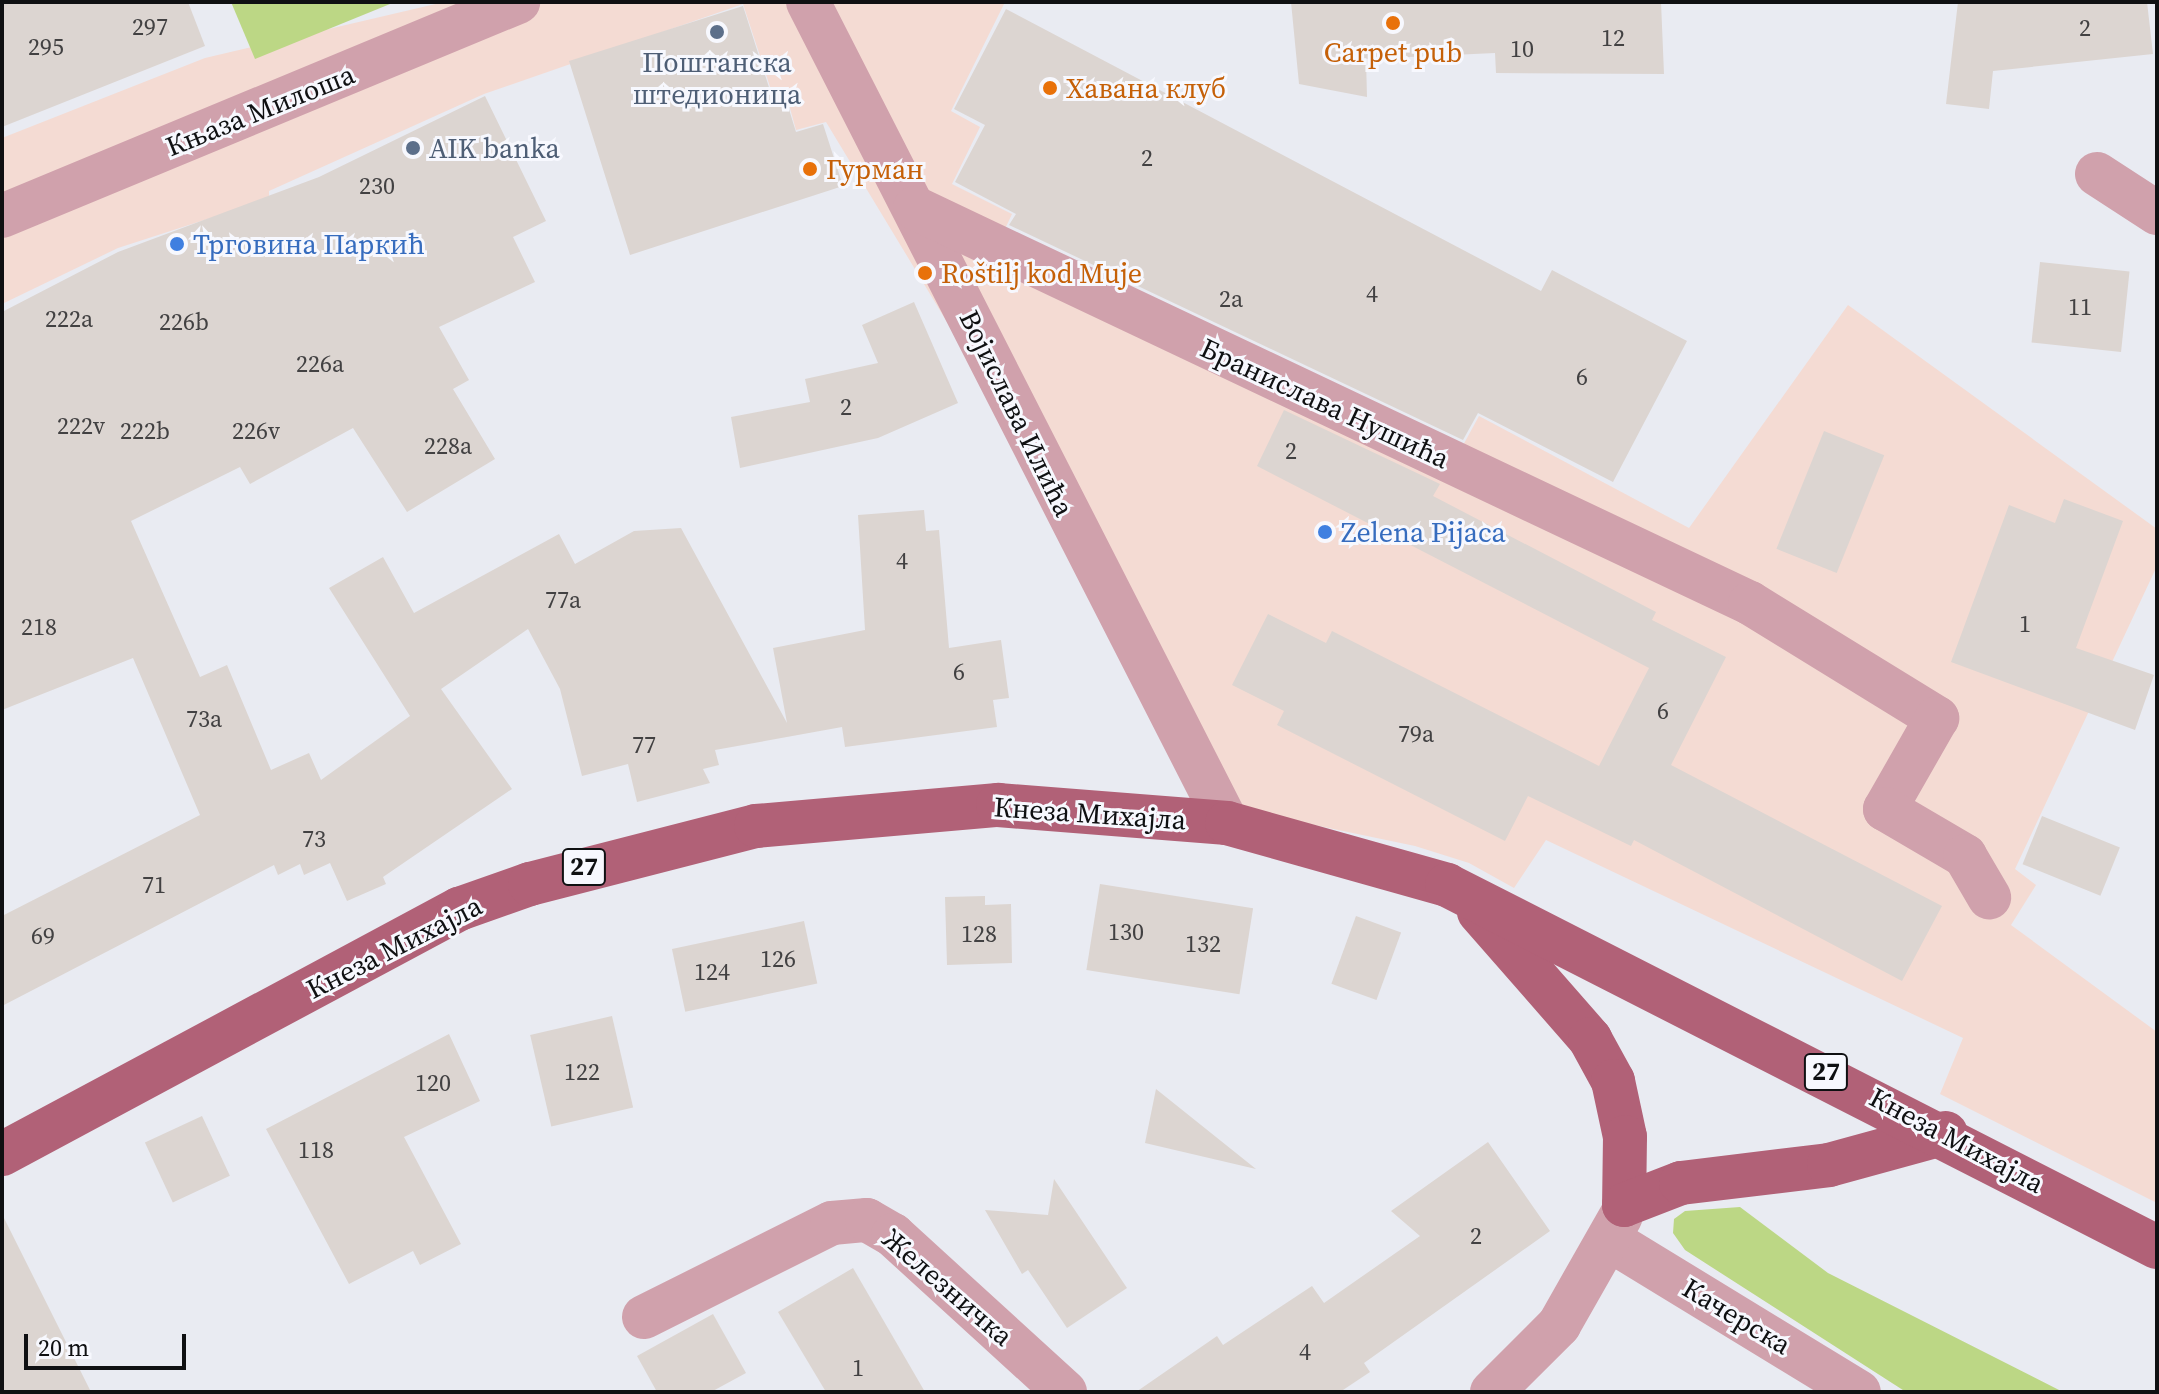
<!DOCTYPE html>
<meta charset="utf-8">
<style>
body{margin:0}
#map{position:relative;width:2159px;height:1394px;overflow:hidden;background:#e9ebf2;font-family:"Source Serif 4",serif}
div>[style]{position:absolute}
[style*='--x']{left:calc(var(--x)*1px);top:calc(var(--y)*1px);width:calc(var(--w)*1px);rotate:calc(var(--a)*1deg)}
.commercial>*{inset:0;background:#f4dbd3}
.green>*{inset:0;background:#bcd785}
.building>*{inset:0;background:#dcd5d1;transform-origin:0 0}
.minor>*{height:44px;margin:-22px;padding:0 22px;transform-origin:22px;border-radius:22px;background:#d0a1ac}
.major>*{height:44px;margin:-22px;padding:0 22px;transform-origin:22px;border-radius:22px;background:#b16177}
.dots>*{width:22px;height:22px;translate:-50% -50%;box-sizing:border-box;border:4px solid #f7f8fe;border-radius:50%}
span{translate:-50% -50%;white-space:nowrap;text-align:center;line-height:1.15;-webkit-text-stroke:6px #f7f8fe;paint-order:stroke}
.number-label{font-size:24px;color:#424142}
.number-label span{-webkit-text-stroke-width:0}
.shield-label span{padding:2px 6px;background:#f7f8fe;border:2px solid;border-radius:6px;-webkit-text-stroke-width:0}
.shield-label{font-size:26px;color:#0f1012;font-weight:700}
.food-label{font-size:28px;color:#c56008}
.left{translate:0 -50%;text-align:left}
.service-label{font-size:28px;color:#4e5e75}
.street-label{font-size:28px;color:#0f1012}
.shop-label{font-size:28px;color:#366cbe}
.frame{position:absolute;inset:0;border:4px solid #0f1012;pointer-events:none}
.scale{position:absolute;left:24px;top:1334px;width:162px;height:36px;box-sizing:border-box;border:4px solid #0f1012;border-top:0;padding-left:10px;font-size:24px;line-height:28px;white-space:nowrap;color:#0f1012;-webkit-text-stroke:6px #f7f8fe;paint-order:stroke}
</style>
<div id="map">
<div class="commercial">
<i style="clip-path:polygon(444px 2px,1005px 2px,951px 111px,980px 127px,952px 184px,1012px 214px,1005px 229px,1455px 460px,1479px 416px,1689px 528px,1848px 305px,2157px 529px,2157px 566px,2015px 869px,2036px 885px,2011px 925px,2157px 1032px,2157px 1203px,1940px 1094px,1963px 1038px,1546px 840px,1514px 888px,1469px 863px,1415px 846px,1195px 800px,982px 380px,826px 122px,796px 130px,788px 101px,776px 105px,743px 4px,484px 94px,269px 191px,269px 199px,118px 248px,2px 304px,2px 138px,205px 58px)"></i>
</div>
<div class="green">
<i style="clip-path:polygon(231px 2px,395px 2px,255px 59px)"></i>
<i style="clip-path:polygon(1740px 1207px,1828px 1273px,2063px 1392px,1906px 1392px,1685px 1250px,1673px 1233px,1674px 1219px,1685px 1211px)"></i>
</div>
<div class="building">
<i style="clip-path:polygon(2px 2px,188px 2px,205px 46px,2px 127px)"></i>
<i style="clip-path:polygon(1291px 2px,1661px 2px,1664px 74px,1496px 73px,1495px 53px,1366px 59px,1367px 97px,1299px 84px)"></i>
<i style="clip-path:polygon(1958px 2px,2147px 2px,2153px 54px,1993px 71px,1989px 109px,1946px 104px)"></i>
<i style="clip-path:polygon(743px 6px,775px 106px,787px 103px,796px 132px,823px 124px,843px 186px,630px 255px,569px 61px)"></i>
<i style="clip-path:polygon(1006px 9px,1541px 291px,1552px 270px,1687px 341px,1613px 482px,1478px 413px,1463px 440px,1009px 225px,1016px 214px,955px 182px,985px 125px,954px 109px)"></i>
<i style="clip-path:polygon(485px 96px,546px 221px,513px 237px,535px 282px,439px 327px,469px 380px,453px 389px,495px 459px,407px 512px,353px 428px,250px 484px,240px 467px,131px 521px,200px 677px,227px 665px,271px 770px,309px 753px,321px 780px,410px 716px,329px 588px,383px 557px,414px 613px,559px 534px,575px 564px,634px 531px,681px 528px,787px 723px,773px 648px,865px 630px,858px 515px,924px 510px,926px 531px,939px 530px,949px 648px,1001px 640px,1009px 698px,993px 700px,997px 727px,845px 747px,842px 727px,715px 750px,719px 765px,703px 769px,710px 783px,637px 802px,628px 764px,582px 776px,560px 689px,528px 629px,441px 689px,512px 789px,383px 877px,386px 884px,347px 901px,330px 863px,304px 875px,300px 864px,278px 875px,274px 865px,2px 1006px,2px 916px,200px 815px,133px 658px,2px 710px,2px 312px,118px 252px,319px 177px)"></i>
<i style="left:2040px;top:262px;width:90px;height:81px;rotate:6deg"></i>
<i style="clip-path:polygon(914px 302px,958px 403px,878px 438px,740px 468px,731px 417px,810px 402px,805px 379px,878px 363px,862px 325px)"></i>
<i style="clip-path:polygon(1284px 410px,1440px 484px,1433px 496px,1656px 612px,1652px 620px,1726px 657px,1671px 765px,1942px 906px,1902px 981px,1634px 840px,1631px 846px,1528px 796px,1505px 841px,1277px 725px,1284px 711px,1232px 685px,1268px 614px,1326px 643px,1332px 631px,1599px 766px,1649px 668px,1257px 466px)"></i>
<i style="left:1824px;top:431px;width:65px;height:127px;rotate:22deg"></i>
<i style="clip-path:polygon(2064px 499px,2123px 521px,2076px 648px,2154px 675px,2135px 730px,1951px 662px,2009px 505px,2055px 523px)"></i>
<i style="left:2042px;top:816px;width:84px;height:52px;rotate:22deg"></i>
<i style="left:1100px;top:884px;width:155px;height:87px;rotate:9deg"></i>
<i style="clip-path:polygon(985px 896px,985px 905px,1011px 904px,1012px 963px,947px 965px,945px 897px)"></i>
<i style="left:1356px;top:916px;width:48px;height:72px;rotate:20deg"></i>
<i style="left:804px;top:921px;width:64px;height:135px;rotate:78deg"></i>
<i style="left:612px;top:1016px;width:94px;height:84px;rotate:77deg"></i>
<i style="clip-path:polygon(449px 1034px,480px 1101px,404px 1137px,461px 1244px,420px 1265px,413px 1251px,349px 1284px,266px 1129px)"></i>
<i style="clip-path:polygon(1156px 1089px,1256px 1169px,1145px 1143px)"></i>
<i style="left:202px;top:1116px;width:66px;height:63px;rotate:65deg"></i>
<i style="clip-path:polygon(1488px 1142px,1550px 1231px,1364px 1363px,1370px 1372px,1340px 1392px,1136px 1392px,1217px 1336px,1223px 1345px,1312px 1286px,1324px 1303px,1420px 1236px,1391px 1211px)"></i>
<i style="clip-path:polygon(1054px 1179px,1127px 1288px,1067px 1328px,1028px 1270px,1022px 1274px,985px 1210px,1048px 1215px)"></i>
<i style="clip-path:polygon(2px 1214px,91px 1392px,2px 1392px)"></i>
<i style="clip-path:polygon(853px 1268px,925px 1392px,826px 1392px,778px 1312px)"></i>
<i style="clip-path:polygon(713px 1314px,746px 1373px,711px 1392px,657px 1392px,637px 1356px)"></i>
</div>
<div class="minor">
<i style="--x:808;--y:2;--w:922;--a:62.96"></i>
<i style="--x:2097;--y:174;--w:72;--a:33"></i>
<i style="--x:915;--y:208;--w:924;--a:25.32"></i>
<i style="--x:1750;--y:603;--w:220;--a:31.6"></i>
<i style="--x:1937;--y:718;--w:105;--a:119.7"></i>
<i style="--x:1885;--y:809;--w:93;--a:30.4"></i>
<i style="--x:1965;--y:856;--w:48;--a:59.7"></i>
<i style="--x:2;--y:216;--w:559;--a:-22.53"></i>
<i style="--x:1613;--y:1242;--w:288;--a:31.4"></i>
<i style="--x:644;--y:1317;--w:210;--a:-26.6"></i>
<i style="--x:832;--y:1223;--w:35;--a:-5"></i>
<i style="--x:867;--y:1220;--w:30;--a:30"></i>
<i style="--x:893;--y:1235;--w:233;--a:42.4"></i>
<i style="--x:1492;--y:1392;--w:95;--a:-45"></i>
<i style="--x:1559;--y:1325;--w:125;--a:-60.4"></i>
</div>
<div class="major">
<i style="--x:1479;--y:912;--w:169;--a:48.8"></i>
<i style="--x:1590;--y:1039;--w:48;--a:61.3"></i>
<i style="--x:1613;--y:1081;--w:57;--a:77.9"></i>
<i style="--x:1625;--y:1137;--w:68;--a:90.8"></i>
<i style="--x:1624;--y:1205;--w:61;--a:-21.1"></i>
<i style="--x:1681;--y:1183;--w:149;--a:-6.9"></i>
<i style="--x:1829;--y:1165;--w:121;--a:-15.3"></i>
<i style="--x:2;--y:1154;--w:519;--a:-28.2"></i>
<i style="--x:459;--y:909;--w:75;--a:-19.4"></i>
<i style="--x:530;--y:884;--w:233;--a:-14.4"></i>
<i style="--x:756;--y:826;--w:243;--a:-5"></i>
<i style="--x:998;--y:805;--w:230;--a:4.5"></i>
<i style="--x:1227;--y:823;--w:229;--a:15.7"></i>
<i style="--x:1447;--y:885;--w:797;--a:27.02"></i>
</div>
<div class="dots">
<i style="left:1393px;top:23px;background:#e8710a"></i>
<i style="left:717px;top:32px;background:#5c6f8a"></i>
<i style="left:1050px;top:88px;background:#e8710a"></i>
<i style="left:413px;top:148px;background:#5c6f8a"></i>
<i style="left:810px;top:169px;background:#e8710a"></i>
<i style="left:177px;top:244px;background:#3f7fe0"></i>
<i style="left:925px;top:273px;background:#e8710a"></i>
<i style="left:1325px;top:532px;background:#3f7fe0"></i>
</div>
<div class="number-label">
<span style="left:150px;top:27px">297</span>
<span style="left:2085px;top:28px">2</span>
<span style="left:1613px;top:38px">12</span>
<span style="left:46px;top:47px">295</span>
<span style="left:1522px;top:49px">10</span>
<span style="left:1147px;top:158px">2</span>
<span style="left:377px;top:186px">230</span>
<span style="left:1372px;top:294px">4</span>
<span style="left:1231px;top:299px">2a</span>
<span style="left:2080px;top:307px">11</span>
<span style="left:69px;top:319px">222a</span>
<span style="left:184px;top:322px">226b</span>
<span style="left:320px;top:364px">226a</span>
<span style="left:1582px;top:377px">6</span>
<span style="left:846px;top:407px">2</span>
<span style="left:81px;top:426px">222v</span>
<span style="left:145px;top:431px">222b</span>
<span style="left:256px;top:431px">226v</span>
<span style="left:448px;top:446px">228a</span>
<span style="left:1291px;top:451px">2</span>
<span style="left:902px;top:561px">4</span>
<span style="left:563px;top:600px">77a</span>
<span style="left:2025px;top:624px">1</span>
<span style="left:39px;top:627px">218</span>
<span style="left:959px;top:672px">6</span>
<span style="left:1663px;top:711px">6</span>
<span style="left:204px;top:719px">73a</span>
<span style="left:1416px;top:734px">79a</span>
<span style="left:644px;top:745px">77</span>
<span style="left:314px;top:839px">73</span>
<span style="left:154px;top:885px">71</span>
<span style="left:1126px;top:932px">130</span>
<span style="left:979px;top:934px">128</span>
<span style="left:43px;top:936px">69</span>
<span style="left:1203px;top:944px">132</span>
<span style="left:778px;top:959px">126</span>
<span style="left:712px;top:972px">124</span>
<span style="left:582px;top:1072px">122</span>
<span style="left:433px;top:1083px">120</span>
<span style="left:316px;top:1150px">118</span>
<span style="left:1476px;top:1236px">2</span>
<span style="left:1305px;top:1352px">4</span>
<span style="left:858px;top:1368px">1</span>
</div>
<div class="shield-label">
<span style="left:584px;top:867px">27</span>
<span style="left:1826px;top:1072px">27</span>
</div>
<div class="food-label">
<span style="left:1393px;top:52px">Carpet pub</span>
<span class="left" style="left:1066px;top:88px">Хавана клуб</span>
<span class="left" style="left:826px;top:169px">Гурман</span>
<span class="left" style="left:941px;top:273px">Roštilj kod Muje</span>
</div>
<div class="service-label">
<span style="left:717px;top:78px">Поштанска<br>штедионица</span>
<span class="left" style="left:429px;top:148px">AIK banka</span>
</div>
<div class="street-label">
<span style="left:260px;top:110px;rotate:-22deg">Књаза Милоша</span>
<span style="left:1325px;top:403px;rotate:25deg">Бранислава Нушића</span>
<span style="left:1017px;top:413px;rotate:64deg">Војислава Илића</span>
<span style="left:1090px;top:813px;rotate:4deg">Кнеза Михајла</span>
<span style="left:394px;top:947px;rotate:-27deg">Кнеза Михајла</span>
<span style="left:1957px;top:1140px;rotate:28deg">Кнеза Михајла</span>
<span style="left:948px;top:1287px;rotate:41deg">Железничка</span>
<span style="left:1737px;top:1316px;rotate:31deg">Качерска</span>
</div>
<div class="shop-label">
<span class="left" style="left:193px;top:244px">Трговина Паркић</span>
<span class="left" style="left:1341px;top:532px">Zelena Pijaca</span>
</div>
<div class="frame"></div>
<div class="scale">20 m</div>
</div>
